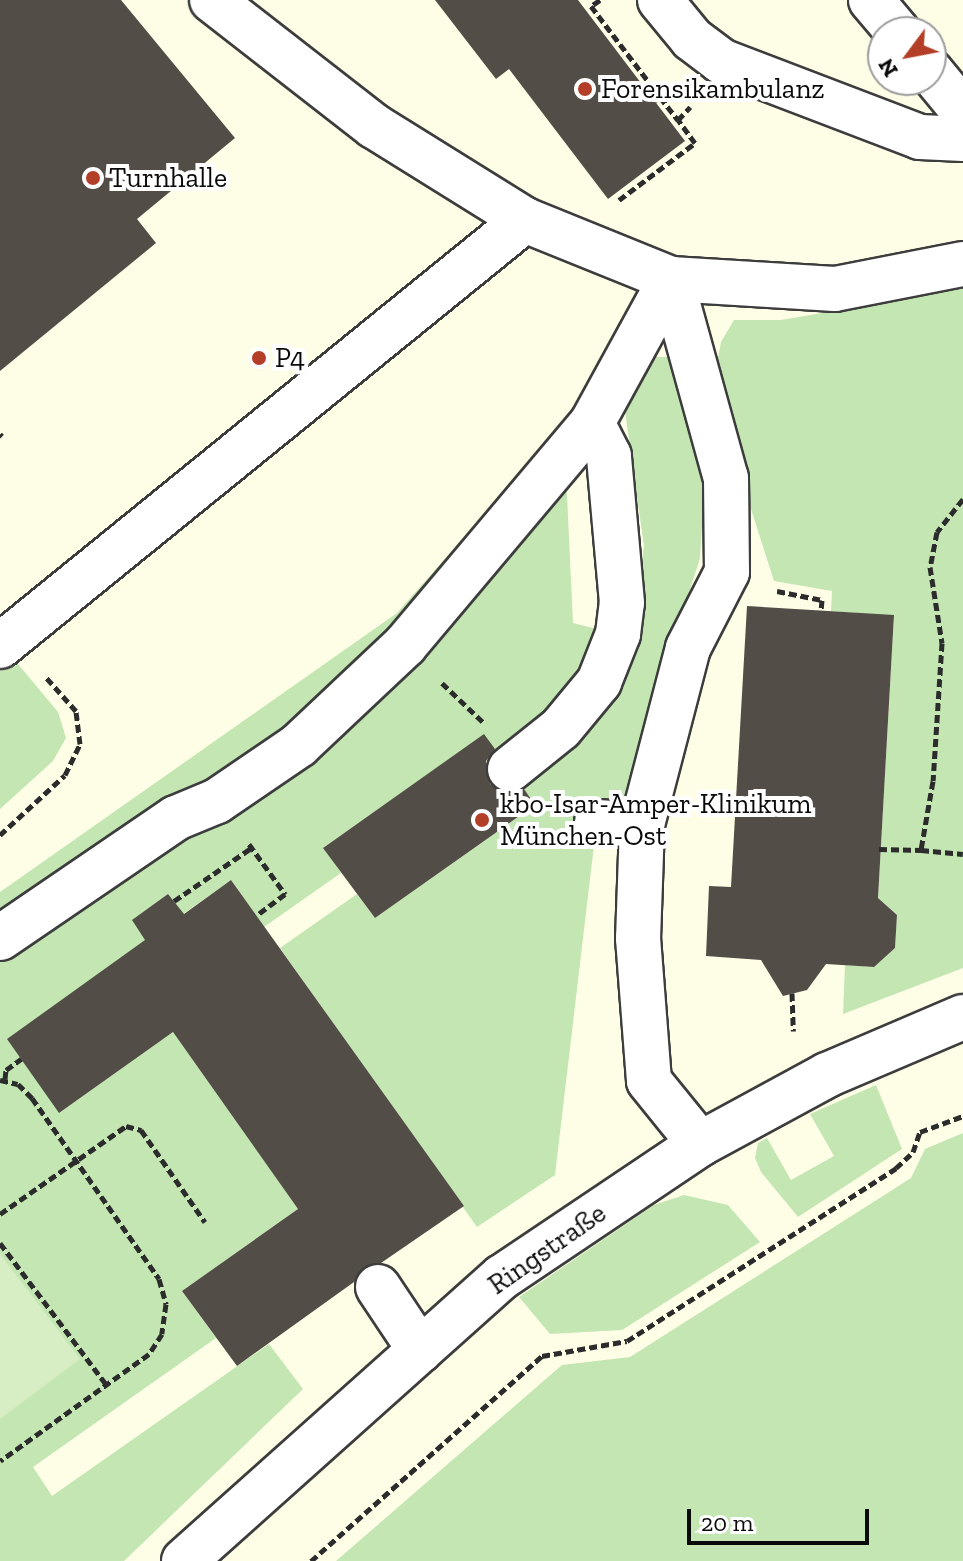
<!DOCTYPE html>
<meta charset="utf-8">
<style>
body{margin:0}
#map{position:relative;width:963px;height:1561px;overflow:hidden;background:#fefee7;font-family:"Zilla Slab",serif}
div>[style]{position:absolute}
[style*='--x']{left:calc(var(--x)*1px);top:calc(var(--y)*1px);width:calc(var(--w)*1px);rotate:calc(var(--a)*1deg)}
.green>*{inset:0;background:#c3e6b3}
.pitch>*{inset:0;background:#d7eec5}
.building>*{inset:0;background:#524d47}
.path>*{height:5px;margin-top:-2.5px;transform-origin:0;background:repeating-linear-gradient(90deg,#2c2c2c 0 8px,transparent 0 12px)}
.roads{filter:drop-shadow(2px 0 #3d3d3d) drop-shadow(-2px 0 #3d3d3d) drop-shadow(0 2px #3d3d3d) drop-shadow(0 -2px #3d3d3d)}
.minor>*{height:44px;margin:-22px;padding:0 22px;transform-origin:22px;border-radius:22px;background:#fff}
.dots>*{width:22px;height:22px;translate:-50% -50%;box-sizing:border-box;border:4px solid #fff;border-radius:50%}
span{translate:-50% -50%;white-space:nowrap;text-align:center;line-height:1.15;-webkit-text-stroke:8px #fff;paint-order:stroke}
.poi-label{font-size:28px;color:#0a0a0a}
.left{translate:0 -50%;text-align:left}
.street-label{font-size:28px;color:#0a0a0a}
.north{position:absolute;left:867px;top:16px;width:80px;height:80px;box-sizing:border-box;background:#fff;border:2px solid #9d9d9d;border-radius:50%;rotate:238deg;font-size:22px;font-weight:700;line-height:32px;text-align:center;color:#0a0a0a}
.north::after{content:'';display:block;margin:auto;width:28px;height:36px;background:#b43f28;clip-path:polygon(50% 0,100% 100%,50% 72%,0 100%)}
.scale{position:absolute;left:687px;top:1509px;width:182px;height:36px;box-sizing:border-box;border:4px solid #0a0a0a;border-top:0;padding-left:10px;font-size:24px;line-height:28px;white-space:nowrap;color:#0a0a0a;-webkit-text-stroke:6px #fff;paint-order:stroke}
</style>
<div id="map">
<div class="green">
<i style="clip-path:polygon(963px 289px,963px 968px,843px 1014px,845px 965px,873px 967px,895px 948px,897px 915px,878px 898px,894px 616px,831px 611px,832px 591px,774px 581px,742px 481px,717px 363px,721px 342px,734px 320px,781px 320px)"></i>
<i style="clip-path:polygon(653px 357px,667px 357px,697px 423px,704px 493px,700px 558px,644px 734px,630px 803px,599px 803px,555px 1175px,477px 1227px,280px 948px,357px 894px,375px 918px,534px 806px,484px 735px,324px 847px,341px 873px,264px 927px,231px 880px,183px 914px,168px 894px,59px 1113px,173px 1032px,298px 1209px,182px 1291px,216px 1338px,33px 1467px,52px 1496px,269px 1344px,303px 1389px,124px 1561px,0 1561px,0 892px,397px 613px,539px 452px,566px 474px,573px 623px,632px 638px,644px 546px,624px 404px)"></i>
<i style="clip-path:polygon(13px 658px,58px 712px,66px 738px,53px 761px,0 809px,0 669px)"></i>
<i style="clip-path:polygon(876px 1085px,902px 1149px,798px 1217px,761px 1172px,755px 1158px,758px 1143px,767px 1138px,791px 1180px,834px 1156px,810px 1114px)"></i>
<i style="clip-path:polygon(963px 1133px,963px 1561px,336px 1561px,562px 1365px,630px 1357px,911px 1178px,925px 1149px)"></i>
<i style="clip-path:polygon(684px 1195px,728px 1205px,760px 1242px,622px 1330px,550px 1334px,519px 1297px,654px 1205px)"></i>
</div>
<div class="pitch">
<i style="clip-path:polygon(0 1254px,80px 1359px,0 1419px)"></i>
</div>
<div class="building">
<i style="clip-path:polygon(0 0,121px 0,235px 138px,137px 219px,156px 243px,0 371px)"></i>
<i style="clip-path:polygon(435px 0,578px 0,685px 141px,608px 199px,509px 69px,496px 79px)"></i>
<i style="clip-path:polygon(747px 606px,894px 615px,878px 898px,897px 915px,895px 948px,874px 967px,826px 964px,807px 990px,783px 996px,761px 960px,706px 956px,709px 886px,731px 887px)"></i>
<i style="clip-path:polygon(484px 734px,495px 749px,486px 761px,490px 784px,502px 792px,524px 789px,535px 805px,375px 918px,323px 848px)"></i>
<i style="clip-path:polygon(231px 880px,464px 1206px,381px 1263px,364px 1267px,354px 1282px,237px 1366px,182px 1291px,298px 1209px,173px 1032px,59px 1113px,7px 1039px,145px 940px,132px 920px,168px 894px,184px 914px)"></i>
</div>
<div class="path">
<i style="--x:600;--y:0;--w:11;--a:146"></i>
<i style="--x:591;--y:6;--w:114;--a:52.8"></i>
<i style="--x:660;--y:97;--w:6;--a:149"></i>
<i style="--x:660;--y:97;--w:29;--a:52"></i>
<i style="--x:678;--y:120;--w:18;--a:-47"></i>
<i style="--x:619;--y:200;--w:95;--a:-36.9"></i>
<i style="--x:695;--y:143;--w:29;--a:-126"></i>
<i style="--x:0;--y:434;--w:3;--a:45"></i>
<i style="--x:963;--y:499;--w:42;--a:128.2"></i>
<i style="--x:937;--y:532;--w:36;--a:101"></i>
<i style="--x:930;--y:567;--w:77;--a:81"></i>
<i style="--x:942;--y:643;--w:138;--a:93.7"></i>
<i style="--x:933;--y:781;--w:70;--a:99.9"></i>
<i style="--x:921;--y:850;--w:42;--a:5.4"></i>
<i style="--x:777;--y:591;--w:46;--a:11.3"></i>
<i style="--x:822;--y:600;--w:11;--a:95"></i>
<i style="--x:442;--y:683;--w:58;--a:43.6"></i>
<i style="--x:0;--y:835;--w:88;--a:-42.7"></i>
<i style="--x:65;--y:775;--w:34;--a:-64"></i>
<i style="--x:80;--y:744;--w:33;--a:-97"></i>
<i style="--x:76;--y:711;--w:47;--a:-131.5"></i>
<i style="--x:249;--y:844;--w:62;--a:54.2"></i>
<i style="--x:285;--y:894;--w:35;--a:143"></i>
<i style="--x:879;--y:849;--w:42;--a:1.4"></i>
<i style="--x:174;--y:901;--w:93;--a:-34.5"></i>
<i style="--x:792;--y:993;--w:38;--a:88"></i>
<i style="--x:5;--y:1079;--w:9;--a:-84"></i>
<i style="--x:6;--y:1070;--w:19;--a:-36"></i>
<i style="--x:0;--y:1080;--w:18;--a:13"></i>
<i style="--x:18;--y:1084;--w:20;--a:45"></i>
<i style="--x:32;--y:1098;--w:221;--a:54.9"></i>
<i style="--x:159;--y:1279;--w:26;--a:74"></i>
<i style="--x:166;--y:1304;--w:30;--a:98"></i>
<i style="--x:162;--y:1334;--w:24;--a:123"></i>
<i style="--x:149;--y:1354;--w:183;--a:144.3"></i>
<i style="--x:0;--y:1214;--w:154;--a:-34.9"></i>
<i style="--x:126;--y:1126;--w:16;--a:15"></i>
<i style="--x:141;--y:1130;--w:112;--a:55.2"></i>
<i style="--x:0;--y:1243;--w:176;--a:53.1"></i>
<i style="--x:311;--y:1561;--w:309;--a:-41.6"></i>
<i style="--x:542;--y:1356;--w:86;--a:-10"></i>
<i style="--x:627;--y:1341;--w:320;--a:-32.7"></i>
<i style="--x:896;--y:1168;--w:23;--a:-43"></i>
<i style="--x:913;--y:1152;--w:21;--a:-71"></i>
<i style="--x:920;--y:1132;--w:46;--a:-20.4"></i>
</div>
<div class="roads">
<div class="minor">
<i style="--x:212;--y:0;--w:205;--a:37.9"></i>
<i style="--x:374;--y:126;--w:178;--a:31.9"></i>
<i style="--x:525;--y:220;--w:157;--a:22"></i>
<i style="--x:671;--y:279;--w:164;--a:3.5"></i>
<i style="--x:835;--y:289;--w:130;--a:-11.1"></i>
<i style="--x:660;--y:0;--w:50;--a:50.6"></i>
<i style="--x:692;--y:39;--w:36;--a:37"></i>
<i style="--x:721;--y:61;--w:213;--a:20.9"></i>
<i style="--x:920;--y:137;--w:43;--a:2.7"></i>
<i style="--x:871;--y:0;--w:42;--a:49.8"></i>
<i style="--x:931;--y:72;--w:50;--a:50.6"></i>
<i style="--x:671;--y:279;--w:206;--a:74.6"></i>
<i style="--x:726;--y:478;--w:94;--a:89.4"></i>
<i style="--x:727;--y:572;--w:85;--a:117.2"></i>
<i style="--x:688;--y:648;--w:183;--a:104.6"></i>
<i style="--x:642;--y:825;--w:113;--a:92"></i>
<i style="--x:638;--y:938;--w:143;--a:85.6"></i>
<i style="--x:649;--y:1081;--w:81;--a:51"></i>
<i style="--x:0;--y:646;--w:676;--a:-39.06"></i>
<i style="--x:510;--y:769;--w:65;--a:-38.8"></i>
<i style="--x:561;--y:728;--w:60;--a:-50.4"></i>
<i style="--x:599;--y:682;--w:52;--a:-68.4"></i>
<i style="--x:618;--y:634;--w:31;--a:-83"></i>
<i style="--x:622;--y:603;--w:148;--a:-95.1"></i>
<i style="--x:609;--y:456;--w:37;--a:-117"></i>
<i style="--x:597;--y:822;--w:45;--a:3.8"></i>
<i style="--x:0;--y:938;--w:213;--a:-34.3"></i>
<i style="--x:176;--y:818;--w:44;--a:-22.5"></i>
<i style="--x:217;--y:801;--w:99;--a:-34.3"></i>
<i style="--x:299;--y:745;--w:146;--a:-43.3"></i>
<i style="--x:405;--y:645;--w:290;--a:-49.9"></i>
<i style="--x:592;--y:423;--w:164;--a:-61.3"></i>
<i style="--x:378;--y:1287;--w:76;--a:56.3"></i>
<i style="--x:184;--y:1561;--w:426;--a:-41.8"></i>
<i style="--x:502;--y:1277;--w:239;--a:-33.9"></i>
<i style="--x:700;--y:1144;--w:145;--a:-28.5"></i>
<i style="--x:827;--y:1075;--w:148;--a:-23.1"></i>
</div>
</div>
<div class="dots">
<i style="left:585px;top:89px;background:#b43f28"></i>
<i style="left:93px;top:178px;background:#b43f28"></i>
<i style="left:259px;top:358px;background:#b43f28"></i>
<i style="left:482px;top:820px;background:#b43f28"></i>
</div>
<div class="poi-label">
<span class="left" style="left:601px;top:89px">Forensikambulanz</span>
<span class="left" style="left:109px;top:178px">Turnhalle</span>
<span class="left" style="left:275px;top:358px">P4</span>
<span class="left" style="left:500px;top:820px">kbo-Isar-Amper-Klinikum<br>München-Ost</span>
</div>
<div class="street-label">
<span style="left:547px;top:1249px;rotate:-35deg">Ringstraße</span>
</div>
<div class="north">N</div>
<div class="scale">20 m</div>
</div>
